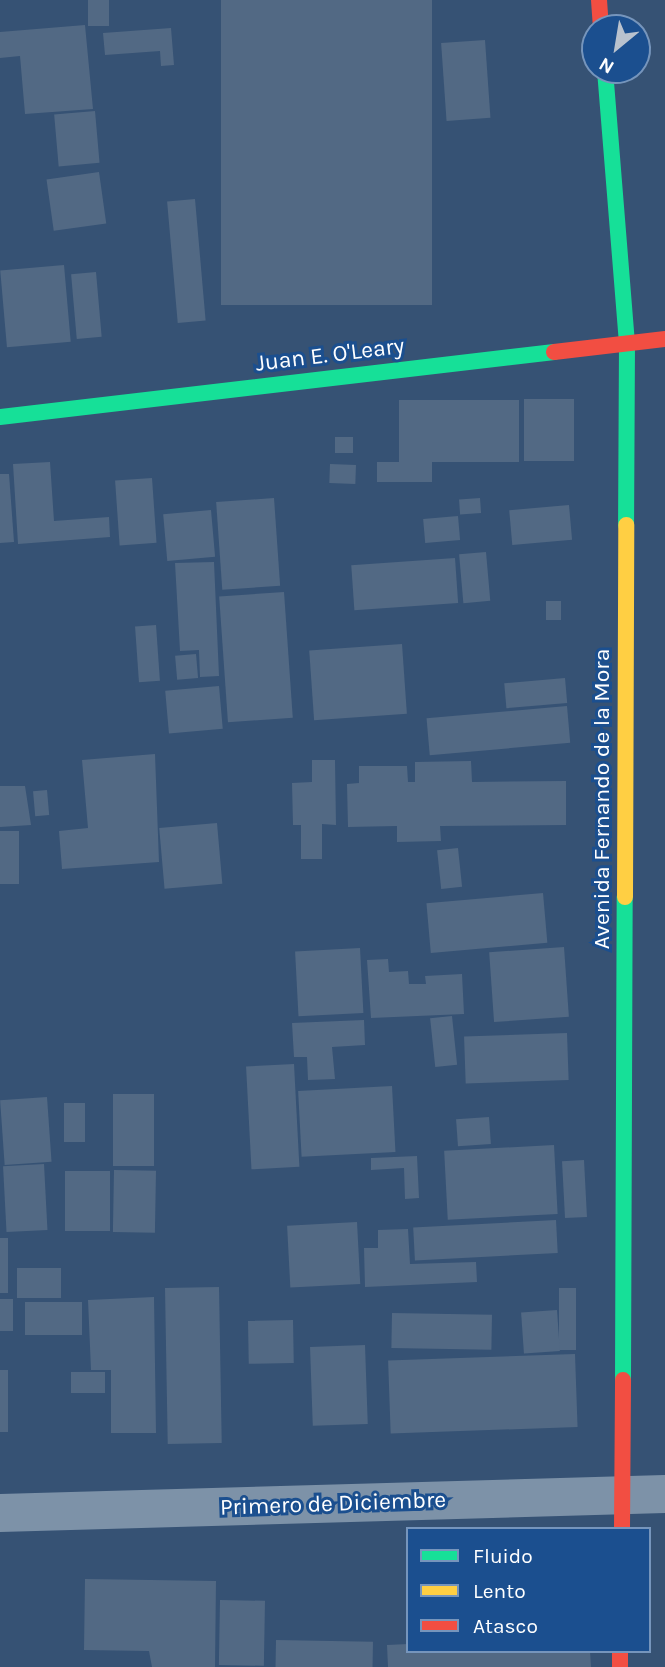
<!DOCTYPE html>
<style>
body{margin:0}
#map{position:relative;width:665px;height:1667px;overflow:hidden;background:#365274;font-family:Karla,sans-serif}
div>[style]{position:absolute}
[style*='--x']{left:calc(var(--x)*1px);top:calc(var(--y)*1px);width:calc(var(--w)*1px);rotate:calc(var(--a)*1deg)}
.building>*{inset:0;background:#526984;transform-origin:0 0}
.street>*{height:38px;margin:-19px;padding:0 19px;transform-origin:19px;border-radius:19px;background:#7d92a8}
.fast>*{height:16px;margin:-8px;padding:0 8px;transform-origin:8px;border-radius:8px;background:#16e098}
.slow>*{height:16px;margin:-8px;padding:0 8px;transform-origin:8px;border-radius:8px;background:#ffcf43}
.jam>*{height:16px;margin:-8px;padding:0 8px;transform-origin:8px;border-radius:8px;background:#f24e42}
span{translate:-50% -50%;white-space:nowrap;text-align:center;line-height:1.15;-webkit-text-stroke:6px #1b4f8f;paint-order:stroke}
.street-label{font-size:23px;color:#fff}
.legend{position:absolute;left:406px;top:1527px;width:245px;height:126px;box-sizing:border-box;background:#1b4f8f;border:2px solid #7695bc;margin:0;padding:9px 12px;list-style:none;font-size:21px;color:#fff}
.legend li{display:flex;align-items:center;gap:14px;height:35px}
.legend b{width:35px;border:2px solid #7695bc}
.north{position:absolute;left:581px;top:14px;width:70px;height:70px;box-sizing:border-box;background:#1b4f8f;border:2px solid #7695bc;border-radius:50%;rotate:210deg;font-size:19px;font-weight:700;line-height:28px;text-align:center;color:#fff}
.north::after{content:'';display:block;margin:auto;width:24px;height:32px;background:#b9c2ce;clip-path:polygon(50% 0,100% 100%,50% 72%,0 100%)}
</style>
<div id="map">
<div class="building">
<i style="left:88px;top:0;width:21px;height:26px"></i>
<i style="left:221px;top:0;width:211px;height:305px"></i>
<i style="clip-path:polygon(85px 25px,93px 109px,25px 114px,20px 56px,0 58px,0 32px)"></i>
<i style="clip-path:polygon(171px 28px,174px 65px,161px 66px,160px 51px,105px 55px,103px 33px)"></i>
<i style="left:485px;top:40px;width:78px;height:44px;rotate:86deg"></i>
<i style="left:95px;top:111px;width:52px;height:41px;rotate:85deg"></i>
<i style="left:99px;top:172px;width:52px;height:53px;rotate:82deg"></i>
<i style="left:195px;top:199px;width:122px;height:28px;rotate:85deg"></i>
<i style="left:64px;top:265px;width:77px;height:64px;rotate:85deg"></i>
<i style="left:96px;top:272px;width:65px;height:25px;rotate:85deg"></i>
<i style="left:524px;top:399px;width:50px;height:62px"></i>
<i style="clip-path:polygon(399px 400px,519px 400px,519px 462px,432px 462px,432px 482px,377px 482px,377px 462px,399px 462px)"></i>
<i style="left:353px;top:437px;width:16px;height:18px;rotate:90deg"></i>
<i style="clip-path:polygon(50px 462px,54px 521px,109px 517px,110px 537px,18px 544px,13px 464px)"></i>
<i style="left:330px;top:464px;width:26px;height:19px;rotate:2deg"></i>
<i style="clip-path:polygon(0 474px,9px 474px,14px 542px,0 543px)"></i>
<i style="left:152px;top:478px;width:65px;height:37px;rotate:86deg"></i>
<i style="left:274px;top:498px;width:88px;height:58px;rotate:86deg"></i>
<i style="left:480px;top:498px;width:15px;height:21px;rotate:86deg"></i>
<i style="left:569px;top:505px;width:35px;height:60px;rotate:85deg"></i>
<i style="left:211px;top:510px;width:47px;height:48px;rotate:85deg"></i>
<i style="left:458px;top:516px;width:24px;height:35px;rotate:85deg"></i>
<i style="left:486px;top:552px;width:49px;height:27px;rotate:85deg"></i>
<i style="left:455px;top:558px;width:45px;height:104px;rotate:86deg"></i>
<i style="clip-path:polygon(214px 562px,219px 676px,200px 677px,199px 650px,180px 651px,175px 563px)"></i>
<i style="left:284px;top:592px;width:126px;height:65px;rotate:86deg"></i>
<i style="left:546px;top:601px;width:15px;height:19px"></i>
<i style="left:156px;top:625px;width:56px;height:21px;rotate:86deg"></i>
<i style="left:402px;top:644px;width:70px;height:93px;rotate:86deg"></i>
<i style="left:196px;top:654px;width:24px;height:21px;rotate:85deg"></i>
<i style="left:565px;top:678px;width:25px;height:61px;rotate:85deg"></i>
<i style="left:219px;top:686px;width:43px;height:54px;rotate:85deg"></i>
<i style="left:567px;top:706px;width:37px;height:141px;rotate:85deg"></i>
<i style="clip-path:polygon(155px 754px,159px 862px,62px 869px,59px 831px,88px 828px,82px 760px)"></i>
<i style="clip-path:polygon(312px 760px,335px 760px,336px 825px,322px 824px,322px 859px,301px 859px,301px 825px,293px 825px,292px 783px,312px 782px)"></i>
<i style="clip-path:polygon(471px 761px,472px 782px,566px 781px,566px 825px,440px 826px,441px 841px,397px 842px,397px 826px,348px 827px,347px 784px,359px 783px,359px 766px,407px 766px,408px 782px,415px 782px,415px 762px)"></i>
<i style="clip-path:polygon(0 786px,25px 786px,31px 825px,0 827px)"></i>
<i style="left:47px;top:790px;width:25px;height:14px;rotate:85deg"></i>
<i style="left:217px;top:823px;width:61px;height:58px;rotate:85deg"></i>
<i style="left:0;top:831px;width:19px;height:53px"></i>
<i style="left:458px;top:848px;width:39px;height:21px;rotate:84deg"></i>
<i style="left:543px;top:893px;width:50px;height:117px;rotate:85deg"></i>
<i style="left:564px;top:947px;width:70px;height:75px;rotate:86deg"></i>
<i style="left:360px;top:948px;width:65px;height:65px;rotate:87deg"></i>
<i style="clip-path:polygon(388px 959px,389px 972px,408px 971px,409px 984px,426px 984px,425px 976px,462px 974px,464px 1014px,371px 1018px,367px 960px)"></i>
<i style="left:452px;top:1016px;width:49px;height:22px;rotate:84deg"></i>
<i style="clip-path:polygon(364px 1020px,365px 1045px,332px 1047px,335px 1079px,308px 1080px,307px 1057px,294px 1057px,292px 1023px)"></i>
<i style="left:567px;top:1033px;width:47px;height:103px;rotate:88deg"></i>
<i style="left:294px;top:1064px;width:103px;height:48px;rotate:87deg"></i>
<i style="left:392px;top:1086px;width:66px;height:94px;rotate:87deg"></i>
<i style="left:113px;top:1094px;width:41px;height:72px"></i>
<i style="left:47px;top:1097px;width:65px;height:47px;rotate:86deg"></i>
<i style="left:64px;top:1103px;width:21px;height:39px"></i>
<i style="left:489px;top:1117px;width:27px;height:33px;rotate:86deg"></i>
<i style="left:554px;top:1145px;width:69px;height:110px;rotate:87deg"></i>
<i style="clip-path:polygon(417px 1156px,419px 1198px,405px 1199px,404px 1168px,371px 1170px,371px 1158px)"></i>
<i style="left:584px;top:1160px;width:57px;height:22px;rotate:87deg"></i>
<i style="left:44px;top:1164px;width:66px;height:41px;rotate:87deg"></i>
<i style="left:114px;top:1170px;width:42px;height:62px;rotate:1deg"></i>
<i style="left:65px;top:1171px;width:45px;height:60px"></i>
<i style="left:556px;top:1220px;width:33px;height:143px;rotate:87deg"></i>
<i style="left:357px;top:1222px;width:62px;height:70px;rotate:87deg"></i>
<i style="clip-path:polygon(408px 1229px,410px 1264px,476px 1262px,477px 1282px,365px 1287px,364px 1248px,378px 1248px,378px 1230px)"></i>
<i style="left:0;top:1238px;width:8px;height:55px"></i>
<i style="left:17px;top:1268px;width:44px;height:30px"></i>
<i style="left:219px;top:1287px;width:156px;height:54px;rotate:89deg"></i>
<i style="left:559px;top:1288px;width:17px;height:62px"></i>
<i style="clip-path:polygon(154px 1297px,156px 1433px,111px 1433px,111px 1370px,91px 1370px,88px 1300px)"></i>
<i style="left:0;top:1299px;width:13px;height:32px"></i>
<i style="left:25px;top:1302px;width:57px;height:33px"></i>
<i style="left:557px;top:1310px;width:41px;height:36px;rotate:86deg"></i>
<i style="left:392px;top:1313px;width:100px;height:35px;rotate:1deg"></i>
<i style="left:293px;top:1320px;width:43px;height:45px;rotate:89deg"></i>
<i style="left:365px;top:1345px;width:79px;height:55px;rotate:88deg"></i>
<i style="left:575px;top:1354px;width:73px;height:187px;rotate:88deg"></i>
<i style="left:0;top:1370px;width:8px;height:62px"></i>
<i style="left:71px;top:1372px;width:34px;height:21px"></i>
<i style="clip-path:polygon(85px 1579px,216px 1581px,215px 1667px,152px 1667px,149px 1651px,84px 1650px)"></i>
<i style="left:220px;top:1600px;width:45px;height:65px;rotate:1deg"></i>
<i style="left:276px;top:1640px;width:97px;height:27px;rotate:1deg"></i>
<i style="clip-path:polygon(408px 1644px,408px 1651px,590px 1651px,591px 1667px,388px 1667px,387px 1645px)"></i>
</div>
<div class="street">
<i style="--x:0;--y:1513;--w:665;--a:-1.64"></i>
</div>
<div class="fast">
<i style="--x:605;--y:70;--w:275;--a:85.4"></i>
<i style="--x:627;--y:344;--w:181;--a:90.3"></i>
<i style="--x:0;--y:417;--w:558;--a:-6.69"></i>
<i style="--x:623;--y:1380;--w:483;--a:-89.8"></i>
</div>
<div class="slow">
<i style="--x:625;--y:897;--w:372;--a:-89.8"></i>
</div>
<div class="jam">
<i style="--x:599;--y:0;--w:28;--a:86"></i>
<i style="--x:554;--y:352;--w:112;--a:-6.7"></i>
<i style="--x:622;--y:1529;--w:149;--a:-89.6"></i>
<i style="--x:620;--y:1651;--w:16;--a:90"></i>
</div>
<div class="street-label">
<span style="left:330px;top:355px;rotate:-7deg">Juan E. O'Leary</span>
<span style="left:602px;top:799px;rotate:-90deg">Avenida Fernando de la Mora</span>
<span style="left:333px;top:1504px;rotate:-2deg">Primero de Diciembre</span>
</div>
<ul class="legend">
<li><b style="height:9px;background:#16e098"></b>Fluido</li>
<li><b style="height:9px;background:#ffcf43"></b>Lento</li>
<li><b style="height:9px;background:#f24e42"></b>Atasco</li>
</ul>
<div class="north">N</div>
</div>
